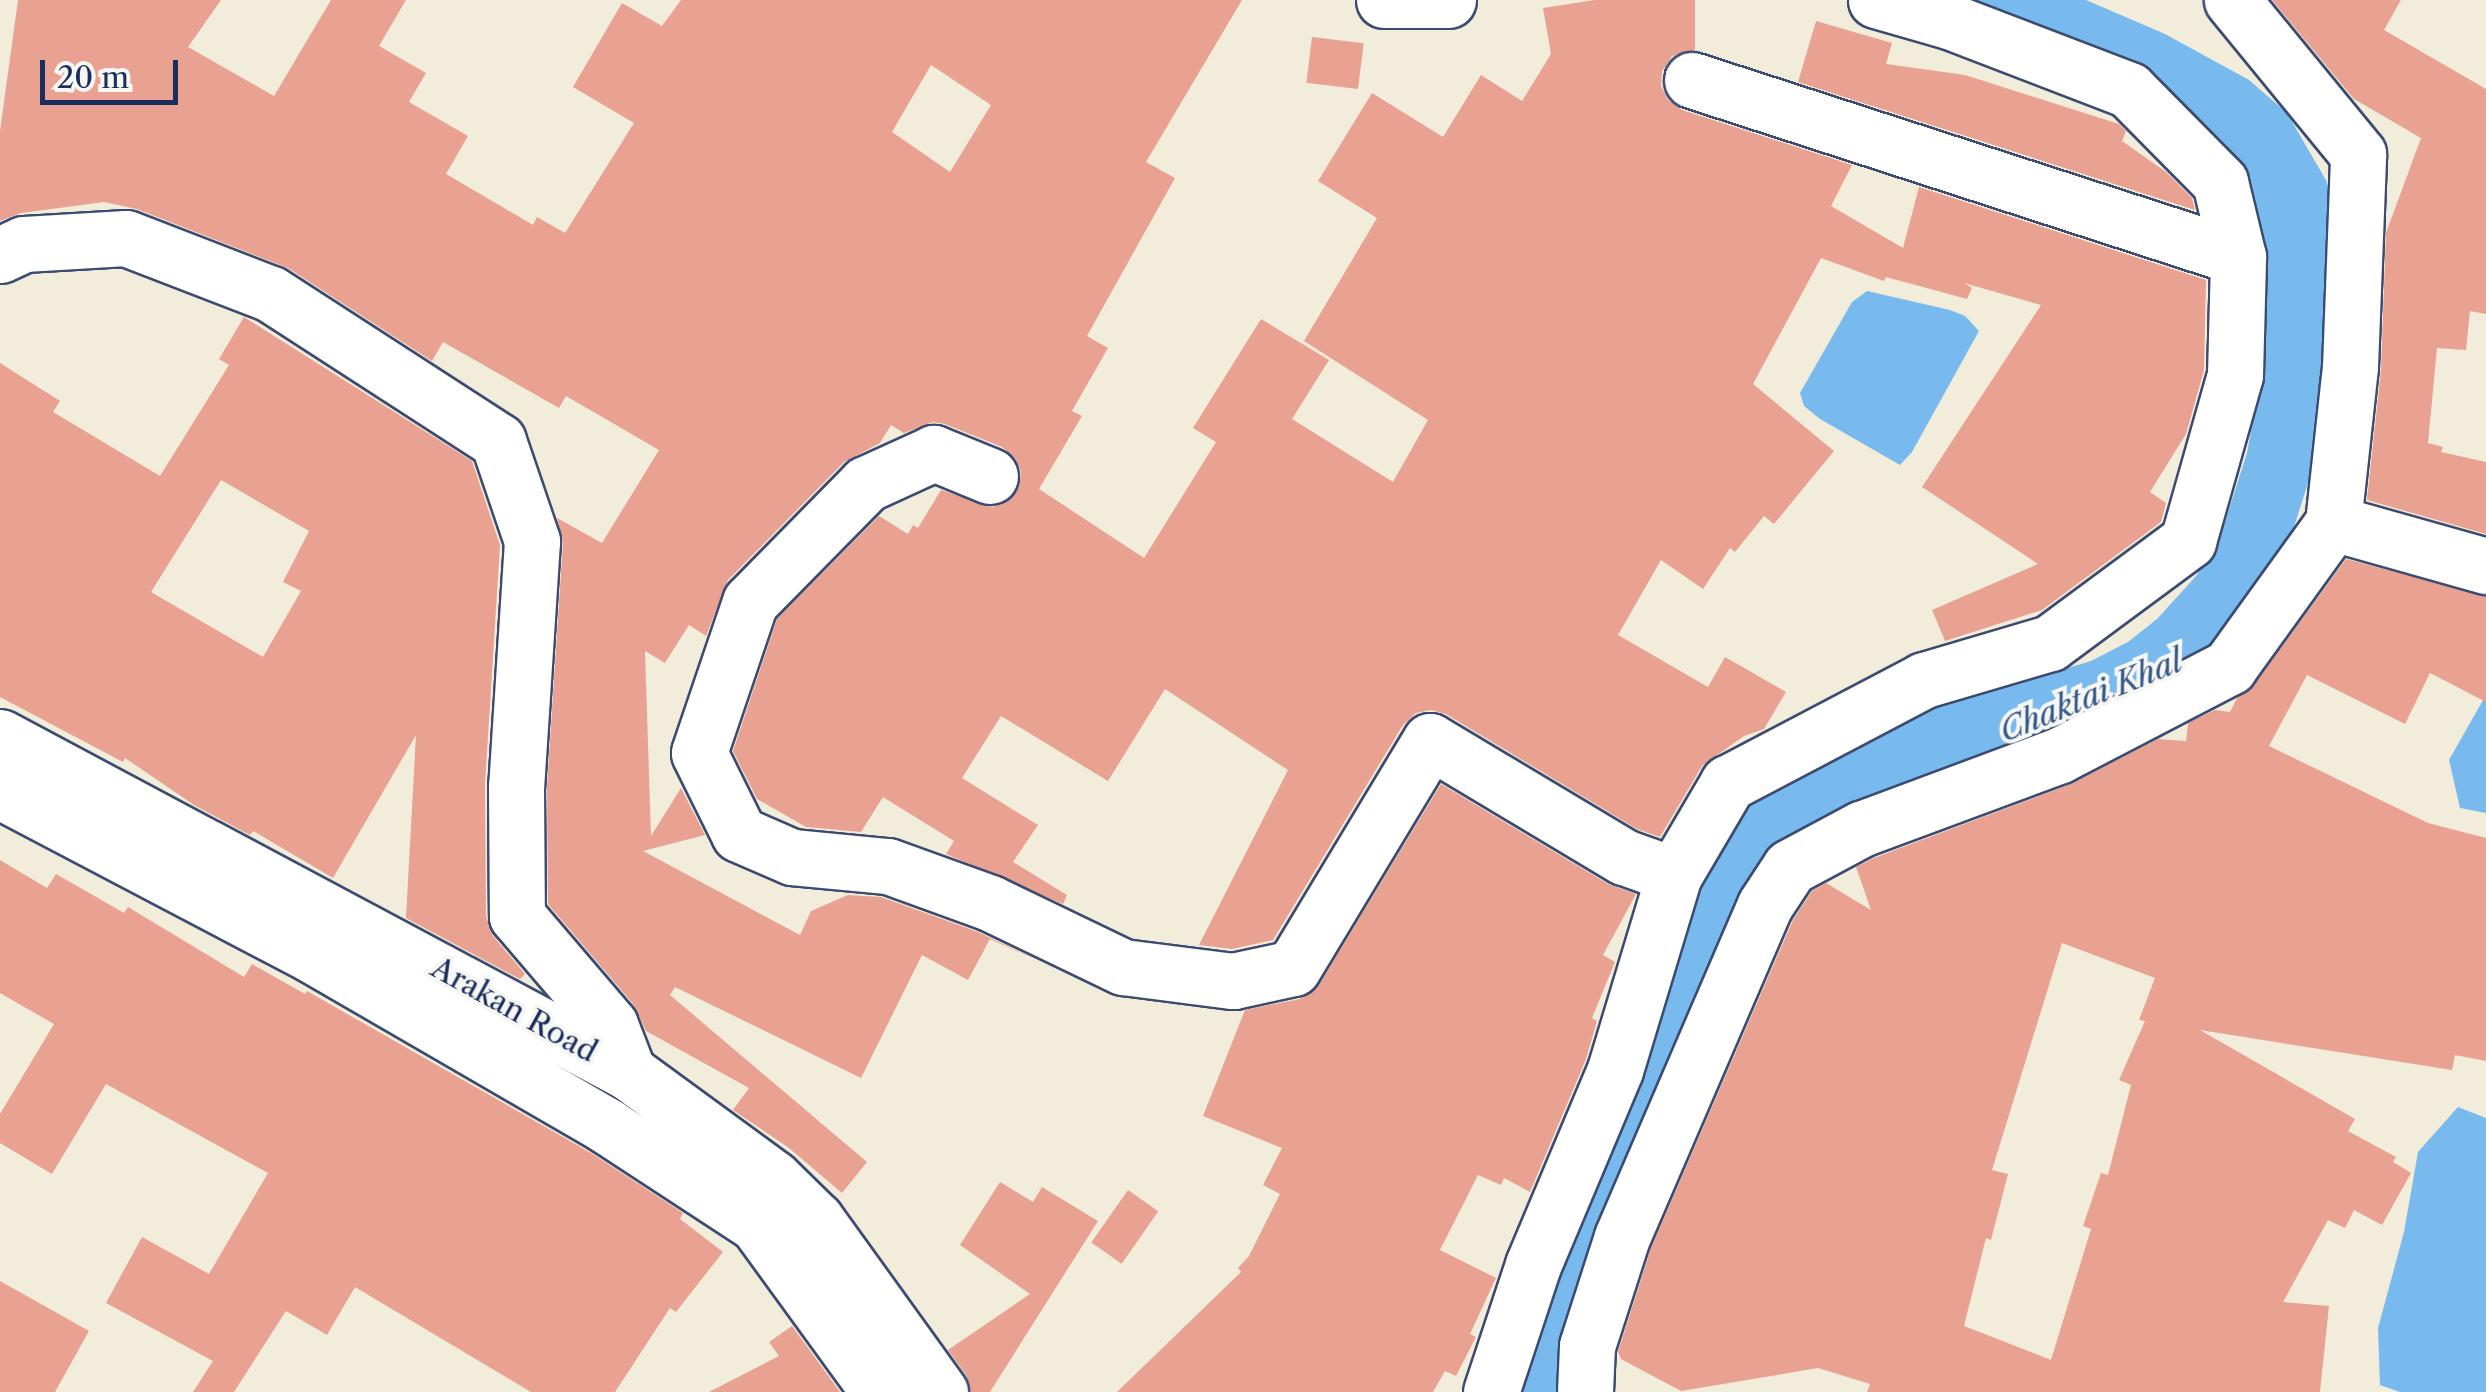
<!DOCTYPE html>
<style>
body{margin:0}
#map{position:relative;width:2486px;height:1392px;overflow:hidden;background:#f2ecdb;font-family:"Libre Caslon Text",serif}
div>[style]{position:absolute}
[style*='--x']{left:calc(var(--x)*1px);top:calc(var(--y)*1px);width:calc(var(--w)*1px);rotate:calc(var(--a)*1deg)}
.water>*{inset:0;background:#78baed}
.building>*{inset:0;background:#e9a192;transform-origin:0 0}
.roads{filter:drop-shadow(2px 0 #3b4b71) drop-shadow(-2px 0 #3b4b71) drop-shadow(0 2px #3b4b71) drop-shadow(0 -2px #3b4b71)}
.street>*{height:55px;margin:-27.5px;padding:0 27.5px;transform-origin:27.5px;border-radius:27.5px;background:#fff}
.secondary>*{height:55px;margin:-27.5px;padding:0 27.5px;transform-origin:27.5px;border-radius:27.5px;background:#fff}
span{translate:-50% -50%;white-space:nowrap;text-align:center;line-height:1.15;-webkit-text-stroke:8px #f6f6f2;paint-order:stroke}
.street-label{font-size:30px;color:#1b2f5e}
.water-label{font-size:32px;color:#375989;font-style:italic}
.scale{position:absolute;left:40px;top:60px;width:138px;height:45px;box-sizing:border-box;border:5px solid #1b2f5e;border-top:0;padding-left:12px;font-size:30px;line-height:35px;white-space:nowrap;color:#1b2f5e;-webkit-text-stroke:8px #f6f6f2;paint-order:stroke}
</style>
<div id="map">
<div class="water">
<i style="clip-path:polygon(1926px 0,2086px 0,2165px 34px,2249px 80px,2287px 113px,2327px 182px,2333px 216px,2329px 417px,2286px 552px,2197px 673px,1802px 848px,1565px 1392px,1506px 1392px,1721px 815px,1904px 717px,2091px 661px,2128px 642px,2157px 619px,2197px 575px,2224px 525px,2247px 453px,2266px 348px,2265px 268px,2176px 117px)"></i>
<i style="clip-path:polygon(1867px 291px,1950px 310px,1965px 316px,1979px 331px,1912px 452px,1900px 465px,1820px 419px,1804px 406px,1800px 393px,1852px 302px)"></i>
<i style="clip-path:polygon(2486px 695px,2486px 813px,2460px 808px,2449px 760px)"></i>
<i style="clip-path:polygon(2458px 1107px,2486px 1118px,2486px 1392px,2400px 1392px,2380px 1385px,2378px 1328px,2404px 1232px,2418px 1152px)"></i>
</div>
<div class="building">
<i style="clip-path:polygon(evenodd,18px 0,221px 0,188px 47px,274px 96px,331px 0,406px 0,379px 46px,426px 73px,409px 102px,468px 136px,446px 174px,533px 225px,537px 217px,565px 233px,634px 123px,573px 87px,622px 3px,662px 26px,681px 0,1242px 0,1146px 162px,1175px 178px,1087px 336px,1108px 348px,1072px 411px,1082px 416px,1039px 489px,1144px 558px,1216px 442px,1193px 428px,1261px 319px,1329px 360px,1292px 419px,1393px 482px,1428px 420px,1304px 341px,1377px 218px,1318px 181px,1372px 93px,1443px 137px,1481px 75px,1522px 101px,1551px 54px,1543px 8px,1595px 0,1695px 0,1695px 50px,1672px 56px,1662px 71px,1661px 86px,1668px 100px,1682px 110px,1852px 165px,1831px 206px,1903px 248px,1919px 187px,2206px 280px,2204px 370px,2186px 434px,2150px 492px,2166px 503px,2161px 522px,2042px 610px,1945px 641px,1932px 610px,2038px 564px,1922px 487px,2041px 305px,1964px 283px,1972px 288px,1967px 299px,1886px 277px,1884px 281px,1821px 258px,1753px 384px,1834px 451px,1774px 524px,1764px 516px,1735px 552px,1730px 548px,1703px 589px,1661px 560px,1618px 635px,1708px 687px,1725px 657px,1786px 692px,1764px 729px,1744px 736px,1702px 766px,1660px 837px,1637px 829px,1446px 714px,1431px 710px,1416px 713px,1403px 725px,1273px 940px,1232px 949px,1199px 945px,1288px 770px,1165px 689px,1108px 781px,1001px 716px,962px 778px,1038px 825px,1013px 862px,1067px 895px,1063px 904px,946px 854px,954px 841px,883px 797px,861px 832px,806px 827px,757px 799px,733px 751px,777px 619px,879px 516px,908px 534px,913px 525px,918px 528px,941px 490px,993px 507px,1010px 500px,1019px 487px,1021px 471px,1015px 458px,1002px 447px,945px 424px,933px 422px,904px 433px,891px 425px,880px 443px,844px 462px,728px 580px,706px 636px,689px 625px,665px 663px,645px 651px,651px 836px,681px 788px,705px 835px,643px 851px,800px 935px,811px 911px,848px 895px,881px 897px,978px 932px,1036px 960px,990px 939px,968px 980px,922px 955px,861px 1078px,675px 987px,670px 995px,867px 1162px,842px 1193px,789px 1148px,733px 1110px,749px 1088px,646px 1031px,634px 1005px,548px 904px,547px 787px,563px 543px,557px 518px,602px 543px,659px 450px,566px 396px,559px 408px,443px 342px,432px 361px,288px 268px,137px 209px,104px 202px,21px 213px,0 221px,0 131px,18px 0,931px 65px,991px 105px,950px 172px,892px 132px,931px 65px)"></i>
<i style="clip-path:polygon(2272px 0,2401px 0,2384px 30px,2486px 89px,2486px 314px,2470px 311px,2466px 350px,2437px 348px,2428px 443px,2443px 447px,2441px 452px,2486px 462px,2486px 534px,2367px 500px,2381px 370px,2386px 233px,2421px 138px,2354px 99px)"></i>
<i style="clip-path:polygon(1816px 21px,1892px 43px,1886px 64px,1965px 75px,2119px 124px,2126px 131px,2122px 141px,2166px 172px,2192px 198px,2195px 210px,1798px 82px)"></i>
<i style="left:1312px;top:37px;width:52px;height:46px;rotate:7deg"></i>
<i style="clip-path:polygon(evenodd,244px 317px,472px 461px,500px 545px,485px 784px,486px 916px,493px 936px,525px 974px,520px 979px,406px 918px,416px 735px,333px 878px,253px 831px,250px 835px,194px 805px,125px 758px,123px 762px,0 697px,0 363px,60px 401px,53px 412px,160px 476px,229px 365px,219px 359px,244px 317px,221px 480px,309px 531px,283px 582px,301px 591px,263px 657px,151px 592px,221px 480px)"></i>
<i style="clip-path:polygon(evenodd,2346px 559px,2486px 596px,2486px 702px,2430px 673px,2405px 724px,2307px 675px,2269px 746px,2428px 823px,2486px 838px,2486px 1061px,2455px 1055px,2452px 1070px,2200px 1030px,2355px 1119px,2348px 1131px,2396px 1157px,2393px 1162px,2411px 1173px,2382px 1225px,2354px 1210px,2345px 1228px,2328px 1220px,2283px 1302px,2329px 1306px,2320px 1392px,1867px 1392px,1870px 1384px,1818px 1368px,1681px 1391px,1621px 1359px,1618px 1352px,1651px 1248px,1793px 920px,1812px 891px,1826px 883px,1871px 910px,1856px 867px,1874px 858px,2071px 784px,2158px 739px,2186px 741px,2188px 723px,2215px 710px,2230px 712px,2237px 698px,2254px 685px,2346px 559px,2062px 943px,2155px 978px,2139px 1020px,2145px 1021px,2119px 1080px,2131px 1085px,2108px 1175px,2101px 1173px,2083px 1226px,2091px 1229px,2051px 1360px,1964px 1326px,1986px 1238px,1991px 1240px,2008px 1174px,1992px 1170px,2062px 943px)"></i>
<i style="clip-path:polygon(1441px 784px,1608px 884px,1636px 894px,1603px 955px,1615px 962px,1592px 1018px,1597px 1021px,1586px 1059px,1530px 1192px,1504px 1178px,1501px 1185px,1478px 1175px,1440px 1250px,1496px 1278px,1470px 1334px,1476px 1337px,1456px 1376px,1445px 1371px,1433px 1392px,1117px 1392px,1241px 1272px,1238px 1268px,1249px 1256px,1280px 1194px,1263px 1185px,1282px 1148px,1203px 1116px,1245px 1010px,1300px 999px,1319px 985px)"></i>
<i style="clip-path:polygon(0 860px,47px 888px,56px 874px,124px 913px,128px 907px,244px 977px,252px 964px,305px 994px,307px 991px,591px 1153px,683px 1213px,680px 1219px,723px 1252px,676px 1312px,670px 1308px,615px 1392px,531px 1392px,355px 1287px,327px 1335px,286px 1311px,234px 1392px,193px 1392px,213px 1361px,106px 1303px,142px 1237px,209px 1274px,268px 1173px,106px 1084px,52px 1174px,0 1143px,0 1114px,54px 1024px,0 993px)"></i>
<i style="clip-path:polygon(1000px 1182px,1033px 1202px,1042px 1187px,1098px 1221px,990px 1392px,971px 1392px,966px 1375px,948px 1350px,1030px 1294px,960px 1245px)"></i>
<i style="left:1128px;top:1190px;width:37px;height:64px;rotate:35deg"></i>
<i style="clip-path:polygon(0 1281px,89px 1331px,55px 1392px,0 1392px)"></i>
<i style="clip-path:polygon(792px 1326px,840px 1392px,709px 1392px,779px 1356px,769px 1342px)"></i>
</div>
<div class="roads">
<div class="street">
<i style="--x:1384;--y:0;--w:64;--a:0"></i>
<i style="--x:1692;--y:80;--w:574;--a:17.96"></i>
<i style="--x:0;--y:255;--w:26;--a:-25"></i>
<i style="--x:24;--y:244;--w:102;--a:-3.4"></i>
<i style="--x:126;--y:238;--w:155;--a:21.1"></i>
<i style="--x:271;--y:294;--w:270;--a:32.9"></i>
<i style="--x:498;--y:441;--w:106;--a:71.2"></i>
<i style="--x:532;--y:541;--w:246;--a:93.7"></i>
<i style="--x:516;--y:786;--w:130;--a:89.6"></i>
<i style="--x:517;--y:916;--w:143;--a:49.5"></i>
<i style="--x:610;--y:1025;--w:50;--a:69"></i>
<i style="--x:990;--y:476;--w:61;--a:-157.7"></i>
<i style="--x:934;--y:453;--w:75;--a:155.5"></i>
<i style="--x:866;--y:484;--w:165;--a:134.5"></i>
<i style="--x:750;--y:602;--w:159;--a:108.7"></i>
<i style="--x:699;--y:753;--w:90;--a:63.7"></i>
<i style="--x:739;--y:834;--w:58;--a:23.5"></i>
<i style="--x:792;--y:857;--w:96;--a:5.4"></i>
<i style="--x:888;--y:866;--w:109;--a:19.9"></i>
<i style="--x:990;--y:903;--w:148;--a:25.7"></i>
<i style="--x:1123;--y:967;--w:111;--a:7.3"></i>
<i style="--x:1233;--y:981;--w:61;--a:-12.2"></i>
<i style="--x:1293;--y:968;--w:265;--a:-58.9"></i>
<i style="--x:1430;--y:741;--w:226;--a:30.9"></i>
<i style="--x:1624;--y:857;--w:53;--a:19.8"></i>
<i style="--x:1674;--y:875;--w:107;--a:-59.6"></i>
<i style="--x:1728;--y:783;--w:221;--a:-27.7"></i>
<i style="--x:1924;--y:680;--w:131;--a:-16.4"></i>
<i style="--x:2050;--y:643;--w:172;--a:-36.5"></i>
<i style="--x:2188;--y:541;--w:173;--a:-74.2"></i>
<i style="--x:2235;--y:375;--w:118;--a:-88.5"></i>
<i style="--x:2238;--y:257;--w:77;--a:-103.5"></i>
<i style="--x:2220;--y:182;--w:129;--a:-134.7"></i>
<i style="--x:2129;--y:90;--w:193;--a:-159"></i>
<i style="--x:1949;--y:21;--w:76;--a:-164"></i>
<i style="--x:2333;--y:523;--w:159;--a:15.7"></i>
<i style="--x:1491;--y:1392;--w:134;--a:-71.7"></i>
<i style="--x:1533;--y:1265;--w:212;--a:-67.2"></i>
<i style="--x:1615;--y:1070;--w:204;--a:-73.2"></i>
<i style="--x:1585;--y:1392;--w:46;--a:-87.5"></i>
<i style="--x:1587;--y:1346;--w:114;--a:-72.2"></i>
<i style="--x:1622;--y:1237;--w:361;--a:-66.7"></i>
<i style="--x:1765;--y:905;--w:45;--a:-56.7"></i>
<i style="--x:1790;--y:867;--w:81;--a:-28.2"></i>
<i style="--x:1861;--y:829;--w:212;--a:-20.4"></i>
<i style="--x:2060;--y:755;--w:191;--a:-27.5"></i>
<i style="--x:2229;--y:667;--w:178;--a:-54.2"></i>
<i style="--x:2333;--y:523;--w:157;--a:-83.8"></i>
<i style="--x:2350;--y:367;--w:213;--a:-87.8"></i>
<i style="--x:2358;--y:154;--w:199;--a:-129.3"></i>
</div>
<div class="secondary">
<i style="--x:0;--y:737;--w:712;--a:28.08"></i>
<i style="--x:628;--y:1072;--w:180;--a:36.2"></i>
<i style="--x:773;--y:1178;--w:60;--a:44.3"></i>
<i style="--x:816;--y:1220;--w:212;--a:54.2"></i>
<i style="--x:0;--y:791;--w:355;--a:27.7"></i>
<i style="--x:314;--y:956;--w:339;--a:30.1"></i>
<i style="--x:607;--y:1126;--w:179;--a:33.2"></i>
<i style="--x:757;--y:1224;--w:208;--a:54"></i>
</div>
</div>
<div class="street-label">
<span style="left:514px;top:1010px;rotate:29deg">Arakan Road</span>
</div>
<div class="water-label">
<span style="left:2091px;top:696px;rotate:-22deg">Chaktai Khal</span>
</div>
<div class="scale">20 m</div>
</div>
